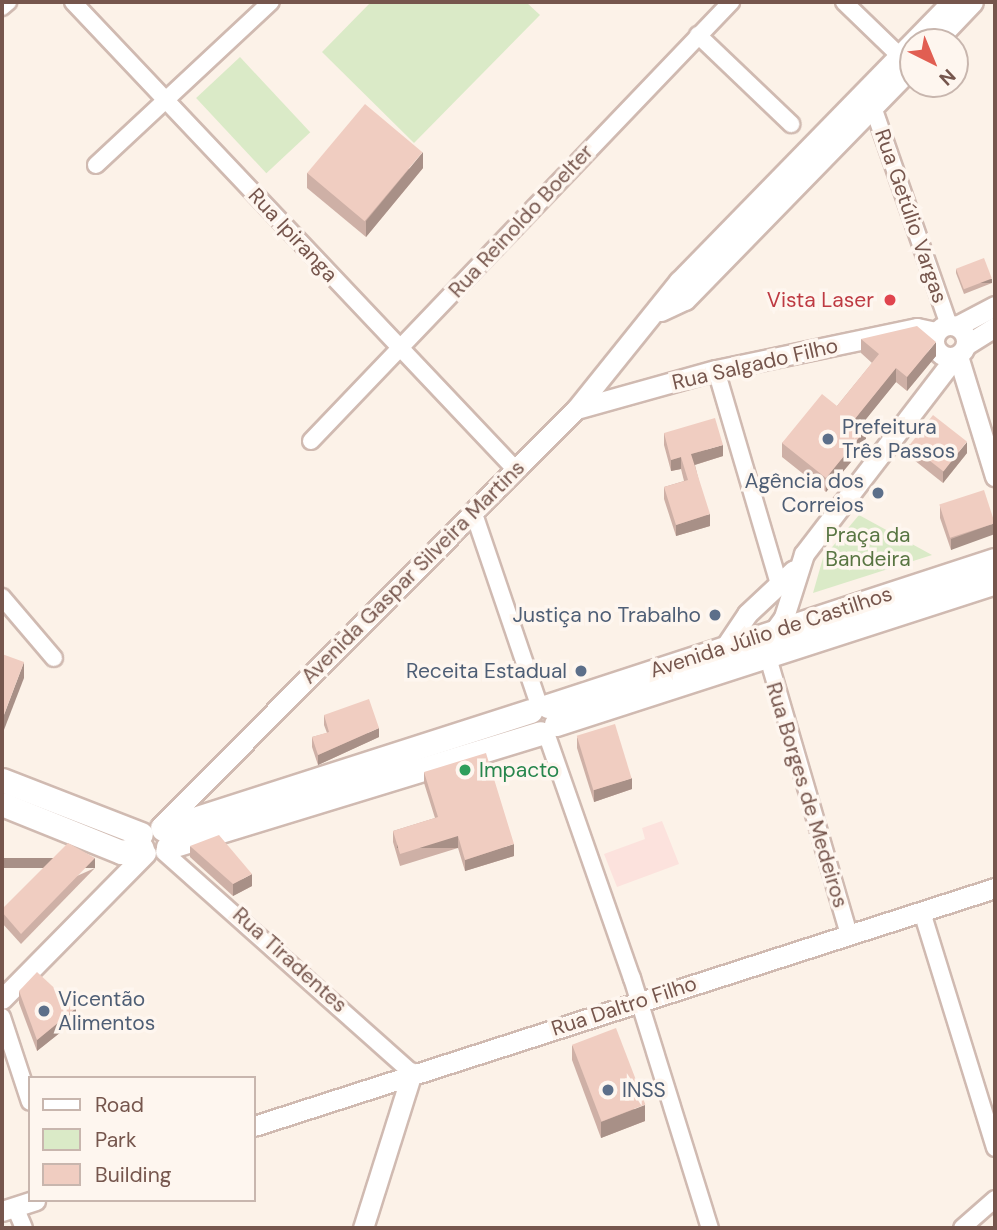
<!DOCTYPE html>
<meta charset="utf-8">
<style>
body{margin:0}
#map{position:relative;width:997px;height:1230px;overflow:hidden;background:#fcf2e8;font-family:"DM Sans",sans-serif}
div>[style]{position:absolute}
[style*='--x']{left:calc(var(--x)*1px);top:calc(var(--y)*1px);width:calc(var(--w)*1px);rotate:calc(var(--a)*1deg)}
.commercial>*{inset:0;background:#fce2dd}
.green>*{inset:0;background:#daeac7;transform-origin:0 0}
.roads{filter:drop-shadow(2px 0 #d0bab1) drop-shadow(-2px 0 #d0bab1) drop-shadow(0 2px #d0bab1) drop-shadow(0 -2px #d0bab1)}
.minor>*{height:16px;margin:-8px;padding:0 8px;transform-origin:8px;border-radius:8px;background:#fff}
.tertiary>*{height:19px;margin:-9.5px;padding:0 9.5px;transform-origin:9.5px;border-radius:9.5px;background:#fff}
.tertiary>.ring{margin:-9.5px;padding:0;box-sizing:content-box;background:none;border:19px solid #fff;border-radius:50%}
.secondary>*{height:23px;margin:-11.5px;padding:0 11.5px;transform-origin:11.5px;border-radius:11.5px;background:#fff}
.wall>*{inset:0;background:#ceb0a6}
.shaded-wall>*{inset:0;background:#a89087;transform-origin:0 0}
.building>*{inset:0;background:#f0cdc1;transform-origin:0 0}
.dots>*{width:19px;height:19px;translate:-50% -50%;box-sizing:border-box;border:4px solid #fef6ef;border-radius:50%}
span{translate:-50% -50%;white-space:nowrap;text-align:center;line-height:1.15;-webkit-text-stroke:7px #fef6ef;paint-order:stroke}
.street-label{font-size:21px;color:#76564d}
.health-label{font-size:21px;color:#be3a42}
.right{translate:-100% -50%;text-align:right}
.service-label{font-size:21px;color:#4e5e75}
.left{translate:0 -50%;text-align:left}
.park-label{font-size:21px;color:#587542}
.leisure-label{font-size:21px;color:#27864d}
.frame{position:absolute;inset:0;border:4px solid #76564d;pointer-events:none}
.legend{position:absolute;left:28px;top:1076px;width:228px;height:126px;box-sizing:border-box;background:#fef6ef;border:2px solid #c8b6ae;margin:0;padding:9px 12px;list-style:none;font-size:21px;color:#76564d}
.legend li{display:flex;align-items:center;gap:14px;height:35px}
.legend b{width:35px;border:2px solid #c8b6ae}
.north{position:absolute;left:899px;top:28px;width:70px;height:70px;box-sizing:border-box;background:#fef6ef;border:2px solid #c8b6ae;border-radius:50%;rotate:137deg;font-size:19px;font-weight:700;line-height:28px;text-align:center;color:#76564d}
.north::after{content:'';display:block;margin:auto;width:24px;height:32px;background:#e15e52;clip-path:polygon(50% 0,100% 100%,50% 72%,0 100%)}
</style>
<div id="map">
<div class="commercial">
<i style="clip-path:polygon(662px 821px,679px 864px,617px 887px,604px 854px,645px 839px,642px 828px)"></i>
</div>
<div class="green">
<i style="clip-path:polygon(371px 2px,526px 2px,540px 15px,414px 143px,322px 52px)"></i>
<i style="left:240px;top:57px;width:103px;height:60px;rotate:47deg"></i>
<i style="clip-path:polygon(859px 515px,932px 555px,813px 593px,823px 558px)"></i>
</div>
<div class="roads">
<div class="minor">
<i style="--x:73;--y:2;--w:642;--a:46.58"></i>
<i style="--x:844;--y:2;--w:78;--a:44"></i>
<i style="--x:2;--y:7;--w:8;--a:-40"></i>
<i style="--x:698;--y:35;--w:129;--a:43.7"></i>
<i style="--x:873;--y:107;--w:231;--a:70.8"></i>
<i style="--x:96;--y:165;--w:239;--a:-43"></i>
<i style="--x:716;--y:370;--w:219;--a:73.6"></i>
<i style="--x:311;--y:441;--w:608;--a:-46.27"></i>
<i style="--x:473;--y:511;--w:205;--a:71.2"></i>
<i style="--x:2;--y:597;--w:80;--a:49.6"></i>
<i style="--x:767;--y:654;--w:293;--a:73.7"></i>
<i style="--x:546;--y:733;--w:260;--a:70.7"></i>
<i style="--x:632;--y:978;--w:262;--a:72.7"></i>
<i style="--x:164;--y:852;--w:332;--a:41.7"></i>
<i style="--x:922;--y:912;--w:247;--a:72.8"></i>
<i style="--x:2;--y:1017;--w:89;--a:71.8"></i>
<i style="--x:15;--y:1207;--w:23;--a:67"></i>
<i style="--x:962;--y:1228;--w:44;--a:-41.3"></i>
</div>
<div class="tertiary">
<i style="--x:935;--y:42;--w:55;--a:-46.5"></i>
<i style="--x:661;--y:311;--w:26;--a:-25"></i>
<i style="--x:685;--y:300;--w:327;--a:-45.7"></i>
<i class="ring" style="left:934px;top:325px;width:13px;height:13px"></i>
<i style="--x:957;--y:326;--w:43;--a:-27.8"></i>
<i style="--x:966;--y:345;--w:34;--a:-32"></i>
<i style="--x:958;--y:356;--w:126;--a:72.9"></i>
<i style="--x:576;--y:409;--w:145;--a:-15.6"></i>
<i style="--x:716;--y:370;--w:205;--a:-11.8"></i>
<i style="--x:917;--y:328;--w:19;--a:12"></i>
<i style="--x:769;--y:638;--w:26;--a:-54"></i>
<i style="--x:784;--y:617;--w:66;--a:-72.4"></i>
<i style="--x:804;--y:554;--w:248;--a:-52.5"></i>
<i style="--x:727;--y:644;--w:36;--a:-56"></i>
<i style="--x:747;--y:614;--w:64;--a:-43.1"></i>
<i style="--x:160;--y:827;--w:590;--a:-45.14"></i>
<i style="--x:576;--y:409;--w:164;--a:-51.2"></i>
<i style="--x:679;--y:281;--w:390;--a:-45.7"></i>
<i style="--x:2;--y:999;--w:205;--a:-45.4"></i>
<i style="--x:254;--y:1126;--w:778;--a:-17.81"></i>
<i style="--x:2;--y:1211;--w:35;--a:-18"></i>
<i style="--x:363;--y:1228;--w:163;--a:-72.5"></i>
</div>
<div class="secondary">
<i style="--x:548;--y:706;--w:470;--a:-18.1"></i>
<i style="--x:556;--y:724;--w:461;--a:-17.9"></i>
<i style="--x:2;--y:780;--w:149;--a:21.2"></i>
<i style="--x:2;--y:804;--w:128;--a:22"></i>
<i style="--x:121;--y:852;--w:21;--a:-11"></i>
<i style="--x:163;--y:829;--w:386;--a:-17.8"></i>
<i style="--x:168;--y:847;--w:389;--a:-17"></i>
</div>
</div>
<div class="wall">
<i style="clip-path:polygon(423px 168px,366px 237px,307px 188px,307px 173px)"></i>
<i style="clip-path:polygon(956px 269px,992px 283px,964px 294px,956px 273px)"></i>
<i style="clip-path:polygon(861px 339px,936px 356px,907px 391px,896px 382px,861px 425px,866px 444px,826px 492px,782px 457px,782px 443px,837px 406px,872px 363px,861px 353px)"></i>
<i style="clip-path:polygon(664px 433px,723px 456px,695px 465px,710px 526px,676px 536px,664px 499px,664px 487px,684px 481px,681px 469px,671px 471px,664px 445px)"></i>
<i style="clip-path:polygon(909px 444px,967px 453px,943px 483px,909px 456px)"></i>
<i style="clip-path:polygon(940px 506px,995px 522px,951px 550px,940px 518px)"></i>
<i style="clip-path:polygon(324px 715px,379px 737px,318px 765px,312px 747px,312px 737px,327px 733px,324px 725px)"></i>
<i style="clip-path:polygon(577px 737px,632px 789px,594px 802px,577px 748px)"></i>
<i style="clip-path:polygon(424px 772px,514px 856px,465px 871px,458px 848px,400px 866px,393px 842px,393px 831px,435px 818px,424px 783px)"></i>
<i style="clip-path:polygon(190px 846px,252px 886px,233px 896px,190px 857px)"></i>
<i style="clip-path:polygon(95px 868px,21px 944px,2px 923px,2px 909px)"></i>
<i style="clip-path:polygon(19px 991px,76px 1020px,37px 1051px,19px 1003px)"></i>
<i style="clip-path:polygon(572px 1045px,645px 1121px,601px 1138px,572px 1060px)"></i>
</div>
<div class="shaded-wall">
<i style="clip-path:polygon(423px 152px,423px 168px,366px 237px,366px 221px)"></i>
<i style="left:992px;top:279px;width:4px;height:30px;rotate:90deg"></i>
<i style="clip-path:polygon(936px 342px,936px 356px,907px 391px,907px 377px)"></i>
<i style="clip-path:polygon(896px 368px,896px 382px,854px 434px,854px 420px)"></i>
<i style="clip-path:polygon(866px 429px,866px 444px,826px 492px,826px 478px)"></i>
<i style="clip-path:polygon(967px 442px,967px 453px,943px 483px,943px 471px)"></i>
<i style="clip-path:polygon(723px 445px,723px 456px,691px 466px,691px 454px)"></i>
<i style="clip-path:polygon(681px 457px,681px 469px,671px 471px,671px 460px)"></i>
<i style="clip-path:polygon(710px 514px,710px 526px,676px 536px,676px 525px)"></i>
<i style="clip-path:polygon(995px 523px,995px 534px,951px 550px,951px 539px)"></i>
<i style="clip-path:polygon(24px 662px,24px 678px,2px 735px,2px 720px)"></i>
<i style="clip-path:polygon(379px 728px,379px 737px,318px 765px,318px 755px)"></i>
<i style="clip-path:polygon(632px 778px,632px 789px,594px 802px,594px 790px)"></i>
<i style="left:458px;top:836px;width:12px;height:61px;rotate:90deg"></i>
<i style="clip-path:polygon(514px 844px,514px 856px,465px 871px,465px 860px)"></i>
<i style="left:95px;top:858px;width:10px;height:106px;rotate:90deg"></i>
<i style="clip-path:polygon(252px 874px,252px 886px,233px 896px,233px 884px)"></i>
<i style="clip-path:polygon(76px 1008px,76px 1020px,37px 1051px,37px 1040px)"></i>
<i style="clip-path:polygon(645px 1105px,645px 1121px,601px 1138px,601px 1122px)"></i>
</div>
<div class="building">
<i style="left:365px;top:104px;width:75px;height:90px;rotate:40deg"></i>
<i style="left:984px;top:258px;width:22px;height:30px;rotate:69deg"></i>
<i style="clip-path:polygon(917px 326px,936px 342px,907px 377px,896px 368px,854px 420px,866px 429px,826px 478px,782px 443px,822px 394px,837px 406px,879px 354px,861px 339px)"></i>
<i style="left:933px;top:415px;width:43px;height:38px;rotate:38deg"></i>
<i style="clip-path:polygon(715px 418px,723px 445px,691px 454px,710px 514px,676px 525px,664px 487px,688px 480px,681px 457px,671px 460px,664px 433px)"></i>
<i style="left:984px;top:490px;width:35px;height:47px;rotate:72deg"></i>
<i style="clip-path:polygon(2px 654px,24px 662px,2px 720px)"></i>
<i style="clip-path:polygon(369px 699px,379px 728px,318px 755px,312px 737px,329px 732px,324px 715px)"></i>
<i style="left:615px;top:724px;width:57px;height:40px;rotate:73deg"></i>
<i style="clip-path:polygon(486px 753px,514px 844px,465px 860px,458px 836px,400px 854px,393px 831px,438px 817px,424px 772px)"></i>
<i style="clip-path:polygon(219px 835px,252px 874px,233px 884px,190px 846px)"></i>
<i style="clip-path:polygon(68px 843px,95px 858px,21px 934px,2px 912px,2px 909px)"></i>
<i style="clip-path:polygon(37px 972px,76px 1008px,37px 1040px,19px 991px)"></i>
<i style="left:616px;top:1028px;width:82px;height:47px;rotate:69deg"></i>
</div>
<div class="dots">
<i style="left:890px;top:300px;background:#e0444e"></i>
<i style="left:828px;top:439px;background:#5c6f8a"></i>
<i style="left:878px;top:493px;background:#5c6f8a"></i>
<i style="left:715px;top:615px;background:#5c6f8a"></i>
<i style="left:581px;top:671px;background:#5c6f8a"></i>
<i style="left:465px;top:770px;background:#2e9e5b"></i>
<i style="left:44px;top:1011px;background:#5c6f8a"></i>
<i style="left:608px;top:1090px;background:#5c6f8a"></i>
</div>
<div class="street-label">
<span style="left:911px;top:216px;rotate:71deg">Rua Getúlio Vargas</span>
<span style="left:521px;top:221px;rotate:-47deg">Rua Reinoldo Boelter</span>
<span style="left:293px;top:235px;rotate:47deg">Rua Ipiranga</span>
<span style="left:755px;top:364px;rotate:-13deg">Rua Salgado Filho</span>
<span style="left:413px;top:572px;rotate:-45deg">Avenida Gaspar Silveira Martins</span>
<span style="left:771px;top:632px;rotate:-18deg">Avenida Júlio de Castilhos</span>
<span style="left:807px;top:795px;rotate:73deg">Rua Borges de Medeiros</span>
<span style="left:290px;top:960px;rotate:42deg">Rua Tiradentes</span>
<span style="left:624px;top:1006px;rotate:-18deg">Rua Daltro Filho</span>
</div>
<div class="health-label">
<span class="right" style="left:874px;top:300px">Vista Laser</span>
</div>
<div class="service-label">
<span class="left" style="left:842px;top:439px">Prefeitura<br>Três Passos</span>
<span class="right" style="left:864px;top:493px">Agência dos<br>Correios</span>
<span class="right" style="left:701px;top:615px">Justiça no Trabalho</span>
<span class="right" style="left:567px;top:671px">Receita Estadual</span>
<span class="left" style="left:58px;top:1011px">Vicentão<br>Alimentos</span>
<span class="left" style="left:622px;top:1090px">INSS</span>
</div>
<div class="park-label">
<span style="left:868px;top:547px">Praça da<br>Bandeira</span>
</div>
<div class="leisure-label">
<span class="left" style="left:479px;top:770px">Impacto</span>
</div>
<div class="frame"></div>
<ul class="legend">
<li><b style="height:9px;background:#fff"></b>Road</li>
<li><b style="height:19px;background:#daeac7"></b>Park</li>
<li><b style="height:19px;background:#f0cdc1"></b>Building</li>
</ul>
<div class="north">N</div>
</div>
